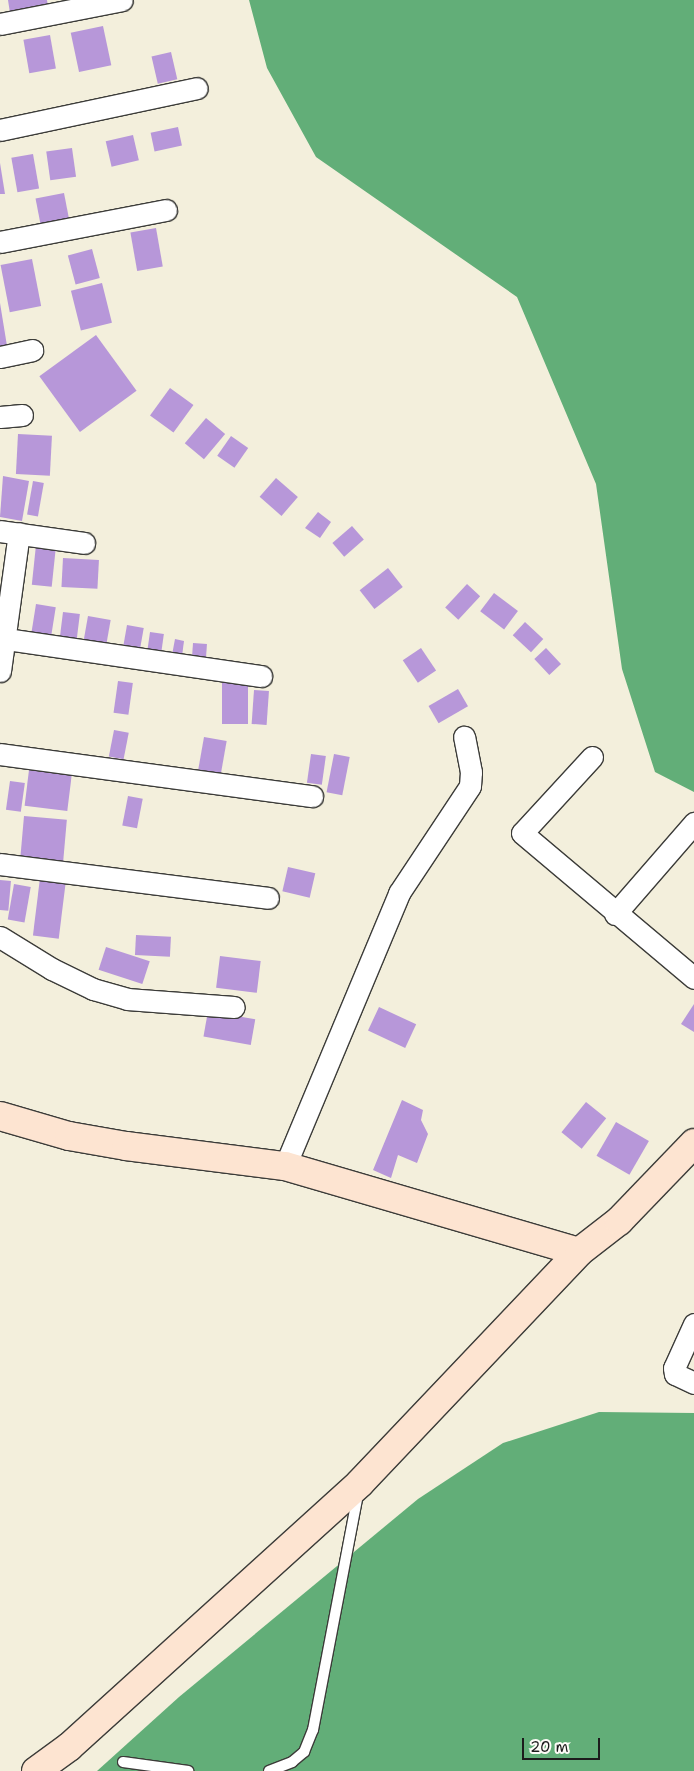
<!DOCTYPE html>
<style>
body{margin:0}
#map{position:relative;width:694px;height:1771px;overflow:hidden;background:#f3efdc;font-family:"Shantell Sans",sans-serif}
div>[style]{position:absolute}
[style*='--x']{left:calc(var(--x)*1px);top:calc(var(--y)*1px);width:calc(var(--w)*1px);rotate:calc(var(--a)*1deg)}
.forest>*{inset:0;background:#62ae78}
.building>*{inset:0;background:#b797d9;transform-origin:0 0}
.roads{filter:drop-shadow(1px 0 #3c3c39) drop-shadow(-1px 0 #3c3c39) drop-shadow(0 1px #3c3c39) drop-shadow(0 -1px #3c3c39)}
.lane>*{height:10px;margin:-5px;padding:0 5px;transform-origin:5px;border-radius:5px;background:#fff}
.street>*{height:21px;margin:-10.5px;padding:0 10.5px;transform-origin:10.5px;border-radius:10.5px;background:#fff}
.secondary>*{height:28px;margin:-14px;padding:0 14px;transform-origin:14px;border-radius:14px;background:#fde4d1}
span{translate:-50% -50%;white-space:nowrap;text-align:center;line-height:1.15;-webkit-text-stroke:4px #fdfcf7;paint-order:stroke}
.scale{position:absolute;left:522px;top:1738px;width:78px;height:22px;box-sizing:border-box;border:2px solid #1c1c1c;border-top:0;padding-left:6px;font-size:15px;line-height:18px;white-space:nowrap;color:#1c1c1c;-webkit-text-stroke:4px #fdfcf7;paint-order:stroke}
</style>
<div id="map">
<div class="forest">
<i style="clip-path:polygon(249px 0,694px 0,694px 792px,655px 772px,622px 669px,596px 484px,517px 297px,316px 157px,267px 68px)"></i>
<i style="clip-path:polygon(599px 1412px,694px 1413px,694px 1771px,97px 1771px,179px 1697px,418px 1499px,503px 1443px)"></i>
</div>
<div class="building">
<i style="clip-path:polygon(8px 0,47px 0,48px 7px,10px 13px)"></i>
<i style="left:103px;top:26px;width:40px;height:33px;rotate:78deg"></i>
<i style="left:50px;top:35px;width:34px;height:27px;rotate:80deg"></i>
<i style="left:171px;top:52px;width:28px;height:20px;rotate:77deg"></i>
<i style="left:178px;top:127px;width:19px;height:28px;rotate:78deg"></i>
<i style="left:133px;top:135px;width:26px;height:28px;rotate:77deg"></i>
<i style="left:72px;top:148px;width:29px;height:26px;rotate:82deg"></i>
<i style="left:33px;top:154px;width:35px;height:22px;rotate:80deg"></i>
<i style="clip-path:polygon(0 163px,5px 194px,0 194px)"></i>
<i style="left:64px;top:193px;width:31px;height:29px;rotate:79deg"></i>
<i style="left:156px;top:228px;width:39px;height:26px;rotate:80deg"></i>
<i style="left:92px;top:249px;width:30px;height:25px;rotate:75deg"></i>
<i style="left:32px;top:259px;width:48px;height:32px;rotate:79deg"></i>
<i style="left:102px;top:283px;width:41px;height:32px;rotate:76deg"></i>
<i style="clip-path:polygon(0 303px,7px 346px,0 347px)"></i>
<i style="left:96px;top:335px;width:69px;height:70px;rotate:54deg"></i>
<i style="left:170px;top:388px;width:29px;height:34px;rotate:36deg"></i>
<i style="left:206px;top:418px;width:25px;height:33px;rotate:40deg"></i>
<i style="left:18px;top:434px;width:34px;height:40px;rotate:3deg"></i>
<i style="left:231px;top:436px;width:21px;height:24px;rotate:35deg"></i>
<i style="clip-path:polygon(3px 476px,29px 481px,22px 521px,0 517px)"></i>
<i style="left:276px;top:478px;width:29px;height:25px;rotate:41deg"></i>
<i style="left:33px;top:481px;width:11px;height:34px;rotate:10deg"></i>
<i style="clip-path:polygon(318px 512px,331px 522px,320px 538px,305px 528px)"></i>
<i style="left:352px;top:526px;width:18px;height:26px;rotate:49deg"></i>
<i style="left:36px;top:545px;width:20px;height:40px;rotate:6deg"></i>
<i style="left:63px;top:558px;width:36px;height:29px;rotate:3deg"></i>
<i style="left:388px;top:568px;width:24px;height:36px;rotate:52deg"></i>
<i style="left:467px;top:584px;width:18px;height:32px;rotate:43deg"></i>
<i style="left:494px;top:593px;width:30px;height:23px;rotate:37deg"></i>
<i style="left:36px;top:604px;width:20px;height:32px;rotate:9deg"></i>
<i style="left:63px;top:612px;width:17px;height:29px;rotate:7deg"></i>
<i style="left:88px;top:616px;width:23px;height:27px;rotate:10deg"></i>
<i style="left:525px;top:622px;width:25px;height:18px;rotate:43deg"></i>
<i style="left:127px;top:625px;width:17px;height:24px;rotate:10deg"></i>
<i style="left:150px;top:632px;width:14px;height:25px;rotate:8deg"></i>
<i style="clip-path:polygon(175px 639px,184px 641px,182px 656px,172px 655px)"></i>
<i style="left:193px;top:643px;width:14px;height:17px;rotate:4deg"></i>
<i style="left:421px;top:648px;width:27px;height:22px;rotate:56deg"></i>
<i style="left:546px;top:648px;width:22px;height:16px;rotate:47deg"></i>
<i style="left:118px;top:681px;width:15px;height:32px;rotate:8deg"></i>
<i style="left:222px;top:683px;width:26px;height:41px"></i>
<i style="left:458px;top:689px;width:20px;height:34px;rotate:60deg"></i>
<i style="left:254px;top:690px;width:15px;height:34px;rotate:4deg"></i>
<i style="left:114px;top:730px;width:15px;height:27px;rotate:11deg"></i>
<i style="left:204px;top:737px;width:23px;height:33px;rotate:10deg"></i>
<i style="left:311px;top:754px;width:15px;height:29px;rotate:8deg"></i>
<i style="left:334px;top:754px;width:16px;height:39px;rotate:11deg"></i>
<i style="left:29px;top:770px;width:43px;height:36px;rotate:7deg"></i>
<i style="left:10px;top:781px;width:15px;height:29px;rotate:8deg"></i>
<i style="left:128px;top:796px;width:15px;height:30px;rotate:11deg"></i>
<i style="left:24px;top:816px;width:43px;height:42px;rotate:5deg"></i>
<i style="left:288px;top:867px;width:28px;height:25px;rotate:13deg"></i>
<i style="left:40px;top:878px;width:26px;height:58px;rotate:7deg"></i>
<i style="left:0;top:880px;width:11px;height:30px;rotate:5deg"></i>
<i style="left:14px;top:884px;width:17px;height:36px;rotate:10deg"></i>
<i style="left:136px;top:935px;width:35px;height:20px;rotate:3deg"></i>
<i style="left:106px;top:947px;width:46px;height:24px;rotate:18deg"></i>
<i style="left:220px;top:956px;width:41px;height:32px;rotate:7deg"></i>
<i style="clip-path:polygon(694px 1004px,694px 1032px,681px 1024px)"></i>
<i style="left:379px;top:1007px;width:41px;height:26px;rotate:25deg"></i>
<i style="left:208px;top:1011px;width:48px;height:26px;rotate:10deg"></i>
<i style="clip-path:polygon(402px 1100px,423px 1110px,421px 1120px,428px 1134px,417px 1163px,398px 1155px,391px 1178px,373px 1170px)"></i>
<i style="left:586px;top:1102px;width:26px;height:39px;rotate:39deg"></i>
<i style="left:616px;top:1122px;width:38px;height:39px;rotate:30deg"></i>
</div>
<div class="roads">
<div class="lane">
<i style="--x:123;--y:1762;--w:66;--a:7.9"></i>
<i style="--x:269;--y:1771;--w:25;--a:-21"></i>
<i style="--x:292;--y:1762;--w:16;--a:-40"></i>
<i style="--x:304;--y:1752;--w:24;--a:-68"></i>
<i style="--x:313;--y:1730;--w:240;--a:-79.2"></i>
</div>
<div class="street">
<i style="--x:0;--y:24;--w:124;--a:-11.1"></i>
<i style="--x:0;--y:130;--w:201;--a:-12"></i>
<i style="--x:0;--y:242;--w:169;--a:-10.9"></i>
<i style="--x:0;--y:357;--w:33;--a:-12"></i>
<i style="--x:0;--y:417;--w:22;--a:-5"></i>
<i style="--x:0;--y:531;--w:85;--a:8.1"></i>
<i style="--x:0;--y:638;--w:264;--a:8.3"></i>
<i style="--x:0;--y:671;--w:139;--a:-82.2"></i>
<i style="--x:0;--y:754;--w:315;--a:7.7"></i>
<i style="--x:592;--y:757;--w:103;--a:132.6"></i>
<i style="--x:522;--y:833;--w:225;--a:40.1"></i>
<i style="--x:0;--y:864;--w:270;--a:7.2"></i>
<i style="--x:615;--y:914;--w:121;--a:-49"></i>
<i style="--x:0;--y:937;--w:61;--a:31.6"></i>
<i style="--x:52;--y:969;--w:46;--a:26"></i>
<i style="--x:93;--y:989;--w:35;--a:16"></i>
<i style="--x:127;--y:999;--w:107;--a:4.3"></i>
<i style="--x:285;--y:1166;--w:296;--a:-67.3"></i>
<i style="--x:399;--y:893;--w:128;--a:-56.4"></i>
<i style="--x:470;--y:786;--w:14;--a:-86"></i>
<i style="--x:471;--y:772;--w:36;--a:-101"></i>
<i style="--x:694;--y:1324;--w:48;--a:114.4"></i>
<i style="--x:674;--y:1368;--w:6;--a:81"></i>
<i style="--x:675;--y:1374;--w:21;--a:25"></i>
</div>
<div class="secondary">
<i style="--x:0;--y:1116;--w:72;--a:16.2"></i>
<i style="--x:69;--y:1136;--w:58;--a:10"></i>
<i style="--x:126;--y:1146;--w:160;--a:7.2"></i>
<i style="--x:285;--y:1166;--w:306;--a:16.3"></i>
<i style="--x:36;--y:1771;--w:41;--a:-36"></i>
<i style="--x:69;--y:1747;--w:393;--a:-42.2"></i>
<i style="--x:360;--y:1483;--w:318;--a:-46.5"></i>
<i style="--x:579;--y:1252;--w:51;--a:-37.8"></i>
<i style="--x:619;--y:1221;--w:108;--a:-46.1"></i>
</div>
</div>
<div class="scale">20 m</div>
</div>
